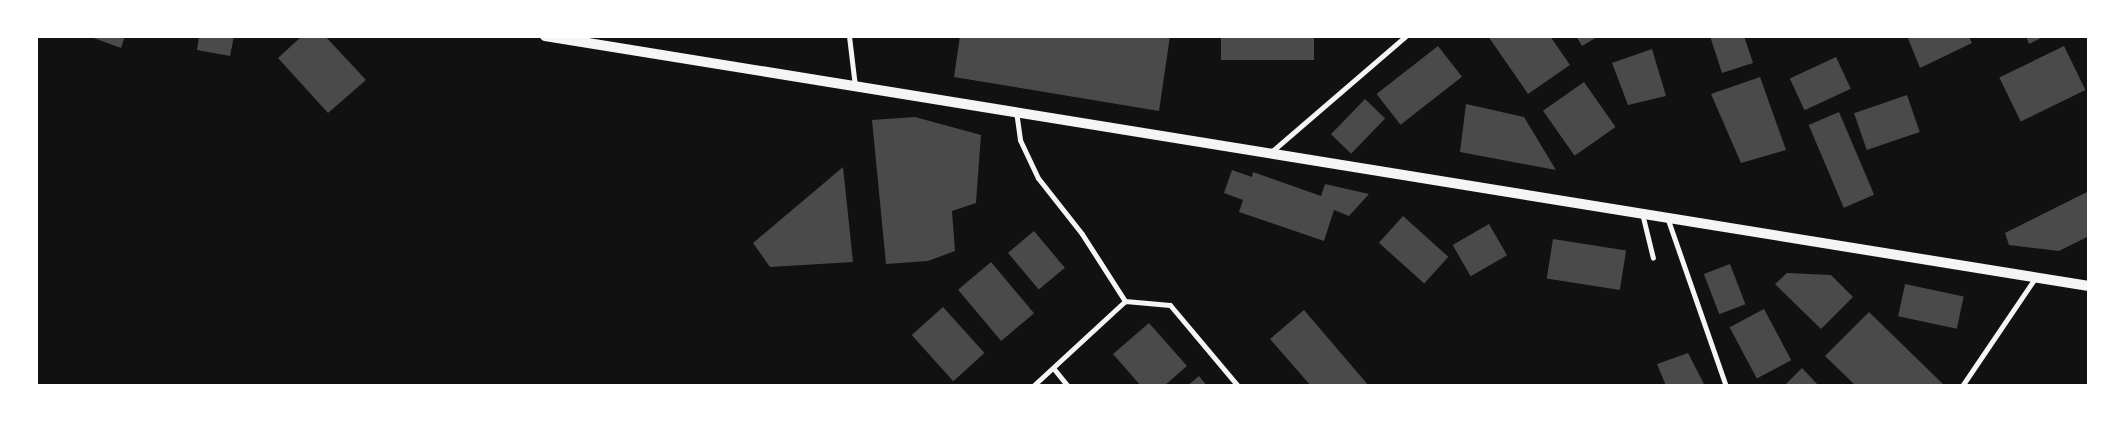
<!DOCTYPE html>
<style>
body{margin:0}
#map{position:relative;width:2125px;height:422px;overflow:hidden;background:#111;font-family:"PT Sans Narrow",sans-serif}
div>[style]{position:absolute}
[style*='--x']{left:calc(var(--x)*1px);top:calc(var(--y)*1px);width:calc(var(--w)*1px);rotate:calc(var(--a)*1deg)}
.building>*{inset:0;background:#4a4a4a;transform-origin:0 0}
.minor>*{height:5px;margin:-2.5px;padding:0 2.5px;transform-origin:2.5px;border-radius:2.5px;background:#f5f5f5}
.secondary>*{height:10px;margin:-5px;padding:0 5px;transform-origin:5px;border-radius:5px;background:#f5f5f5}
span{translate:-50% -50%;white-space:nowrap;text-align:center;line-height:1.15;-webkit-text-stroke:5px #fff;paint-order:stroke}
.frame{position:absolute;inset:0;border:38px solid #fff;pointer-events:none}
</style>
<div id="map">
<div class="building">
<i style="clip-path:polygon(88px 36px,125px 36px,121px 48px)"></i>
<i style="clip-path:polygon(199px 36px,234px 36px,230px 56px,197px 50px)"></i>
<i style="clip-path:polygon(302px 36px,325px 36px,366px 80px,328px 113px,278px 58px)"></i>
<i style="clip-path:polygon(960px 36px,1170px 36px,1159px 111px,954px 77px)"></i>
<i style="left:1221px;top:36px;width:93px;height:24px"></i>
<i style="clip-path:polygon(1488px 36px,1550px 36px,1570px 65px,1528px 94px)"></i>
<i style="clip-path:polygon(1576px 36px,1599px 36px,1582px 46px)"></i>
<i style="clip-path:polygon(1710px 36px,1744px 36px,1753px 63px,1722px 73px)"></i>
<i style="clip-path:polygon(1907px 36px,1969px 36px,1972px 43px,1920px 68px)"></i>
<i style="clip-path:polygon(2026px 36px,2045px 36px,2029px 44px)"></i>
<i style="left:1438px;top:46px;width:39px;height:78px;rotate:52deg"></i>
<i style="left:2064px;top:46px;width:49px;height:72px;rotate:64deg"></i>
<i style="clip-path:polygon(1652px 49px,1666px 96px,1628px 105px,1612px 63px)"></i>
<i style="left:1836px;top:57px;width:35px;height:51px;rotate:65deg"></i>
<i style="clip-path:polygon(1760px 77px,1786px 150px,1741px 163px,1711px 94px)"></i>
<i style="left:1584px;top:82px;width:55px;height:50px;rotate:55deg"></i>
<i style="left:1907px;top:95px;width:39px;height:56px;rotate:71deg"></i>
<i style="left:1365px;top:99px;width:28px;height:49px;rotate:44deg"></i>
<i style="clip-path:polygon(1466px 104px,1524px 117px,1556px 170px,1460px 152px)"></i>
<i style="left:1839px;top:112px;width:90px;height:33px;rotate:67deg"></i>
<i style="clip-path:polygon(915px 117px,981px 135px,976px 203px,952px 211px,955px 251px,928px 261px,886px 264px,872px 120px)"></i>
<i style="clip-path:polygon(843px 167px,853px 262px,770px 267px,753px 243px)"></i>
<i style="clip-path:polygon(1232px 170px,1252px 177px,1253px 172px,1321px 196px,1325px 184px,1369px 194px,1349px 216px,1334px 210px,1324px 241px,1239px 212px,1243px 200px,1224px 193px)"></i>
<i style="clip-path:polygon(2089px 191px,2089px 236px,2059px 251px,2009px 245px,2005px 233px)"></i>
<i style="left:1403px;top:216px;width:61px;height:36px;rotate:42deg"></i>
<i style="left:1489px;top:224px;width:36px;height:42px;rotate:60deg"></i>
<i style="left:1034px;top:231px;width:48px;height:34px;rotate:50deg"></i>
<i style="left:1553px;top:239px;width:74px;height:40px;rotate:9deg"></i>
<i style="left:991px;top:262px;width:67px;height:43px;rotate:50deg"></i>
<i style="left:1730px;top:264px;width:43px;height:28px;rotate:69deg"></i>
<i style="clip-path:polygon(1787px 273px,1831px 275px,1853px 297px,1821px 329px,1775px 284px)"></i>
<i style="left:1905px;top:284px;width:60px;height:33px;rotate:12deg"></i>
<i style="left:943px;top:307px;width:62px;height:42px;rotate:48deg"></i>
<i style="left:1764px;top:309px;width:58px;height:39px;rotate:62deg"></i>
<i style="clip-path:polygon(1304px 310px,1369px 386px,1311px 386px,1270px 339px)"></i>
<i style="clip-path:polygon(1869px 312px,1945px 386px,1856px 386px,1825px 356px)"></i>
<i style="clip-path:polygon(1149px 323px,1187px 366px,1164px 386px,1141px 386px,1113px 354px)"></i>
<i style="clip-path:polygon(1688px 353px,1705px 386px,1666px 386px,1657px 364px)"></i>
<i style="clip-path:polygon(1802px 368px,1819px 386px,1784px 386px)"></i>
<i style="clip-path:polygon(1199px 376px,1207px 386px,1187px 386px)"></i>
</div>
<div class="minor">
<i style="--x:849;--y:36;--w:50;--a:83.2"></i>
<i style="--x:1016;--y:111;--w:29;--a:82"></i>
<i style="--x:1020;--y:140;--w:42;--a:64.7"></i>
<i style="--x:1038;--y:178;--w:71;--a:51.8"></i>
<i style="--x:1082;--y:234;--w:80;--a:57.3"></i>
<i style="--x:1125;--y:301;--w:45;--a:5.1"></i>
<i style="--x:1170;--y:305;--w:106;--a:50"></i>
<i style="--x:1271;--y:152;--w:178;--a:-40.7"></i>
<i style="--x:1642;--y:213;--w:46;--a:76.3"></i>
<i style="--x:1667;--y:217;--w:179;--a:70.8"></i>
<i style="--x:1054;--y:369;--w:22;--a:51"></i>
<i style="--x:1033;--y:386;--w:125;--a:-42.7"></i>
<i style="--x:1962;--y:386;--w:130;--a:-55.9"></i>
</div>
<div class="secondary">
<i style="--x:545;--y:36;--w:1564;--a:9.2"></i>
</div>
<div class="frame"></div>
</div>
